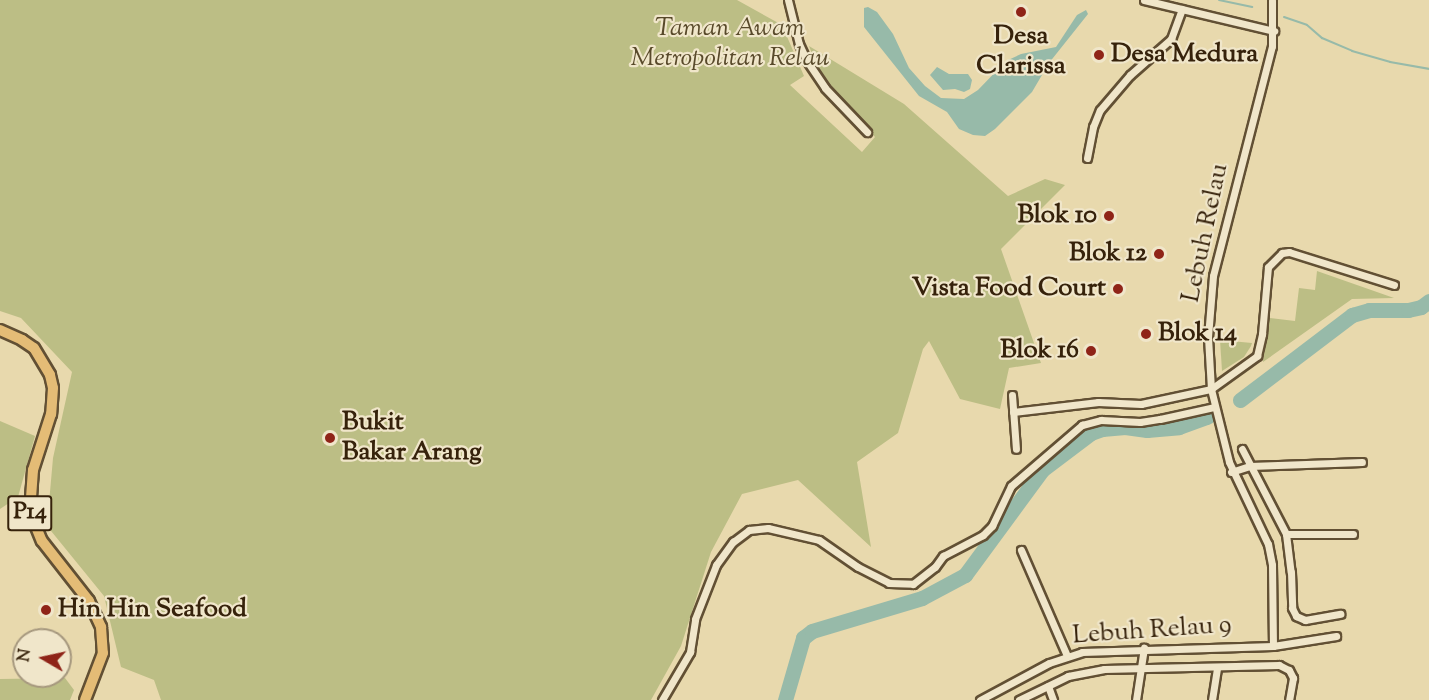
<!DOCTYPE html>
<style>
body{margin:0}
#map{position:relative;width:1429px;height:700px;overflow:hidden;background:#e8d9ad;font-family:"Sorts Mill Goudy",serif}
div>[style]{position:absolute}
[style*='--x']{left:calc(var(--x)*1px);top:calc(var(--y)*1px);width:calc(var(--w)*1px);rotate:calc(var(--a)*1deg)}
.green>*{inset:0;background:#bcbe85}
.water>*{inset:0;background:#97baa9}
.stream>*{height:2px;margin:-1px;padding:0 1px;transform-origin:1px;border-radius:1px;background:#97baa9}
.river>*{height:15px;margin:-7.5px;padding:0 7.5px;transform-origin:7.5px;border-radius:7.5px;background:#97baa9}
.roads{filter:drop-shadow(2px 0 #625034) drop-shadow(-2px 0 #625034) drop-shadow(0 2px #625034) drop-shadow(0 -2px #625034)}
.street>*{height:7px;margin:-3.5px;padding:0 3.5px;transform-origin:3.5px;border-radius:3.5px;background:#f0e6ca}
.primary>*{height:10px;margin:-5px;padding:0 5px;transform-origin:5px;border-radius:5px;background:#e4bc76}
.dots>*{width:16px;height:16px;translate:-50% -50%;box-sizing:border-box;border:3px solid #f0e6ca;border-radius:50%}
span{translate:-50% -50%;white-space:nowrap;text-align:center;line-height:1.15;-webkit-text-stroke:4.5px #f0e6ca;paint-order:stroke}
.shield-label span{padding:2px 4px;background:#f0e6ca;border:2px solid;border-radius:4px;-webkit-text-stroke-width:0}
.shield-label{font-size:24px;color:#36220b;font-weight:700}
.park-label{font-size:26px;color:#58492a;font-style:italic}
.poi-label{font-size:26px;color:#36220b;font-weight:700}
.left{translate:0 -50%;text-align:left}
.right{translate:-100% -50%;text-align:right}
.street-label{font-size:26px;color:#36220b}
.north{position:absolute;left:12px;top:628px;width:60px;height:60px;box-sizing:border-box;background:#f0e6ca;border:2px solid #a6987e;border-radius:50%;rotate:279deg;font-size:16px;font-weight:700;line-height:24px;text-align:center;color:#36220b}
.north::after{content:'';display:block;margin:auto;width:21px;height:27px;background:#8f2418;clip-path:polygon(50% 0,100% 100%,50% 72%,0 100%)}
</style>
<div id="map">
<div class="green">
<i style="clip-path:polygon(0 0,737px 0,782px 25px,804px 76px,790px 85px,862px 152px,875px 137px,822px 80px,809px 46px,904px 104px,1008px 196px,1045px 179px,1065px 185px,1001px 249px,1041px 363px,1009px 368px,1000px 409px,960px 399px,929px 341px,923px 349px,898px 433px,857px 462px,871px 547px,798px 480px,742px 494px,711px 552px,681px 646px,651px 700px,161px 700px,154px 680px,121px 667px,104px 596px,47px 526px,53px 458px,72px 372px,21px 318px,0 311px)"></i>
<i style="clip-path:polygon(1317px 271px,1394px 298px,1352px 299px,1263px 362px,1269px 318px,1295px 321px,1299px 288px,1315px 290px)"></i>
<i style="clip-path:polygon(1220px 340px,1252px 343px,1251px 346px,1244px 357px,1222px 371px)"></i>
<i style="clip-path:polygon(0 421px,35px 436px,18px 497px,0 509px)"></i>
<i style="clip-path:polygon(65px 678px,74px 690px,70px 700px,0 700px,0 679px)"></i>
</div>
<div class="water">
<i style="clip-path:polygon(868px 7px,877px 12px,893px 34px,909px 68px,925px 86px,941px 98px,964px 99px,978px 90px,1006px 61px,1021px 54px,1056px 47px,1077px 15px,1086px 10px,1088px 14px,1049px 63px,1032px 92px,995px 129px,985px 136px,973px 135px,959px 129px,947px 112px,919px 96px,864px 27px,864px 8px)"></i>
<i style="clip-path:polygon(937px 67px,949px 74px,968px 74px,972px 80px,970px 89px,964px 92px,955px 89px,943px 90px,930px 75px)"></i>
</div>
<div class="stream">
<i style="--x:1219;--y:0;--w:34;--a:12"></i>
<i style="--x:1284;--y:17;--w:24;--a:19"></i>
<i style="--x:1307;--y:25;--w:20;--a:41"></i>
<i style="--x:1322;--y:38;--w:33;--a:23"></i>
<i style="--x:1352;--y:51;--w:40;--a:16"></i>
<i style="--x:1390;--y:62;--w:40;--a:10"></i>
</div>
<div class="river">
<i style="--x:1240;--y:400;--w:141;--a:-37.2"></i>
<i style="--x:1352;--y:315;--w:18;--a:-16"></i>
<i style="--x:1369;--y:310;--w:39;--a:0"></i>
<i style="--x:1408;--y:310;--w:13;--a:-13"></i>
<i style="--x:1421;--y:307;--w:10;--a:-37"></i>
<i style="--x:785;--y:700;--w:65;--a:-73.8"></i>
<i style="--x:803;--y:638;--w:11;--a:-38"></i>
<i style="--x:812;--y:631;--w:115;--a:-16.7"></i>
<i style="--x:922;--y:598;--w:49;--a:-28.1"></i>
<i style="--x:965;--y:575;--w:130;--a:-53.7"></i>
<i style="--x:1042;--y:470;--w:61;--a:-37.1"></i>
<i style="--x:1091;--y:433;--w:12;--a:-20"></i>
<i style="--x:1102;--y:429;--w:23;--a:-5"></i>
<i style="--x:1125;--y:427;--w:22;--a:8"></i>
<i style="--x:1147;--y:430;--w:32;--a:-5"></i>
<i style="--x:1179;--y:427;--w:30;--a:-20"></i>
</div>
<div class="roads">
<div class="street">
<i style="--x:788;--y:0;--w:45;--a:76"></i>
<i style="--x:799;--y:44;--w:19;--a:65"></i>
<i style="--x:807;--y:61;--w:32;--a:56"></i>
<i style="--x:825;--y:88;--w:61;--a:46.3"></i>
<i style="--x:1144;--y:0;--w:134;--a:13.4"></i>
<i style="--x:1272;--y:0;--w:46;--a:90"></i>
<i style="--x:1272;--y:46;--w:237;--a:104.4"></i>
<i style="--x:1213;--y:276;--w:61;--a:94.7"></i>
<i style="--x:1208;--y:337;--w:52;--a:86.7"></i>
<i style="--x:1211;--y:389;--w:75;--a:76.1"></i>
<i style="--x:1229;--y:462;--w:91;--a:64.6"></i>
<i style="--x:1268;--y:544;--w:21;--a:79"></i>
<i style="--x:1272;--y:565;--w:81;--a:89.3"></i>
<i style="--x:1087;--y:158;--w:32;--a:-79"></i>
<i style="--x:1093;--y:127;--w:18;--a:-68"></i>
<i style="--x:1100;--y:110;--w:46;--a:-49.4"></i>
<i style="--x:1130;--y:75;--w:55;--a:-41.3"></i>
<i style="--x:1171;--y:39;--w:32;--a:-70"></i>
<i style="--x:1012;--y:395;--w:54;--a:85.8"></i>
<i style="--x:1013;--y:412;--w:86;--a:-6.7"></i>
<i style="--x:1098;--y:402;--w:43;--a:2.7"></i>
<i style="--x:1141;--y:404;--w:72;--a:-12.1"></i>
<i style="--x:1211;--y:389;--w:57;--a:-35.7"></i>
<i style="--x:1257;--y:356;--w:23;--a:-77"></i>
<i style="--x:1262;--y:334;--w:67;--a:-84.9"></i>
<i style="--x:1268;--y:267;--w:20;--a:-45"></i>
<i style="--x:1282;--y:253;--w:7;--a:-8"></i>
<i style="--x:1289;--y:252;--w:110;--a:17.4"></i>
<i style="--x:1242;--y:449;--w:96;--a:62.6"></i>
<i style="--x:1286;--y:534;--w:38;--a:83"></i>
<i style="--x:1291;--y:572;--w:36;--a:88"></i>
<i style="--x:1292;--y:608;--w:9;--a:63"></i>
<i style="--x:1296;--y:616;--w:10;--a:24"></i>
<i style="--x:1305;--y:620;--w:36;--a:-10"></i>
<i style="--x:1231;--y:472;--w:20;--a:-18"></i>
<i style="--x:1250;--y:466;--w:112;--a:-2"></i>
<i style="--x:1286;--y:534;--w:67;--a:0"></i>
<i style="--x:1021;--y:550;--w:116;--a:66.5"></i>
<i style="--x:1048;--y:686;--w:15;--a:70"></i>
<i style="--x:662;--y:700;--w:56;--a:-59.7"></i>
<i style="--x:690;--y:652;--w:33;--a:-81"></i>
<i style="--x:695;--y:619;--w:58;--a:-68.7"></i>
<i style="--x:716;--y:565;--w:29;--a:-54"></i>
<i style="--x:733;--y:542;--w:20;--a:-37"></i>
<i style="--x:749;--y:530;--w:19;--a:-6"></i>
<i style="--x:768;--y:528;--w:52;--a:13.2"></i>
<i style="--x:819;--y:540;--w:47;--a:34.7"></i>
<i style="--x:858;--y:567;--w:35;--a:27"></i>
<i style="--x:889;--y:583;--w:24;--a:2"></i>
<i style="--x:913;--y:584;--w:28;--a:-38"></i>
<i style="--x:935;--y:567;--w:14;--a:-54"></i>
<i style="--x:943;--y:556;--w:45;--a:-27.7"></i>
<i style="--x:983;--y:535;--w:13;--a:-45"></i>
<i style="--x:992;--y:526;--w:44;--a:-64.6"></i>
<i style="--x:1011;--y:486;--w:94;--a:-40.7"></i>
<i style="--x:1082;--y:425;--w:20;--a:-15"></i>
<i style="--x:1101;--y:420;--w:39;--a:3"></i>
<i style="--x:1140;--y:422;--w:20;--a:-9"></i>
<i style="--x:1160;--y:419;--w:55;--a:-12.5"></i>
<i style="--x:980;--y:700;--w:78;--a:-28.2"></i>
<i style="--x:1049;--y:663;--w:35;--a:-18"></i>
<i style="--x:1082;--y:652;--w:191;--a:-1.8"></i>
<i style="--x:1273;--y:646;--w:64;--a:-9"></i>
<i style="--x:1019;--y:700;--w:55;--a:-26.1"></i>
<i style="--x:1068;--y:676;--w:37;--a:-11"></i>
<i style="--x:1104;--y:669;--w:175;--a:-1.3"></i>
<i style="--x:1279;--y:665;--w:11;--a:27"></i>
<i style="--x:1289;--y:670;--w:9;--a:63"></i>
<i style="--x:1293;--y:678;--w:22;--a:100"></i>
<i style="--x:1136;--y:700;--w:53;--a:-81.3"></i>
<i style="--x:1212;--y:700;--w:33;--a:-81"></i>
</div>
<div class="primary">
<i style="--x:0;--y:330;--w:24;--a:24"></i>
<i style="--x:22;--y:340;--w:14;--a:34"></i>
<i style="--x:34;--y:348;--w:31;--a:59"></i>
<i style="--x:50;--y:375;--w:13;--a:77"></i>
<i style="--x:53;--y:388;--w:26;--a:94"></i>
<i style="--x:51;--y:414;--w:59;--a:107.8"></i>
<i style="--x:33;--y:470;--w:42;--a:94.1"></i>
<i style="--x:30;--y:512;--w:31;--a:68"></i>
<i style="--x:42;--y:541;--w:76;--a:51.9"></i>
<i style="--x:89;--y:601;--w:29;--a:65"></i>
<i style="--x:101;--y:627;--w:26;--a:86"></i>
<i style="--x:103;--y:653;--w:50;--a:111"></i>
</div>
</div>
<div class="dots">
<i style="left:1021px;top:12px;background:#8f2418"></i>
<i style="left:1099px;top:55px;background:#8f2418"></i>
<i style="left:1109px;top:216px;background:#8f2418"></i>
<i style="left:1159px;top:254px;background:#8f2418"></i>
<i style="left:1118px;top:289px;background:#8f2418"></i>
<i style="left:1146px;top:334px;background:#8f2418"></i>
<i style="left:1091px;top:351px;background:#8f2418"></i>
<i style="left:330px;top:438px;background:#8f2418"></i>
<i style="left:46px;top:610px;background:#8f2418"></i>
</div>
<div class="shield-label">
<span style="left:30px;top:513px">P14</span>
</div>
<div class="park-label">
<span style="left:730px;top:44px">Taman Awam<br>Metropolitan Relau</span>
</div>
<div class="poi-label">
<span style="left:1021px;top:52px">Desa<br>Clarissa</span>
<span class="left" style="left:1111px;top:55px">Desa Medura</span>
<span class="right" style="left:1097px;top:216px">Blok 10</span>
<span class="right" style="left:1147px;top:254px">Blok 12</span>
<span class="right" style="left:1106px;top:289px">Vista Food Court</span>
<span class="left" style="left:1158px;top:334px">Blok 14</span>
<span class="right" style="left:1079px;top:351px">Blok 16</span>
<span class="left" style="left:342px;top:438px">Bukit<br>Bakar Arang</span>
<span class="left" style="left:58px;top:610px">Hin Hin Seafood</span>
</div>
<div class="street-label">
<span style="left:1206px;top:233px;rotate:-78deg">Lebuh Relau</span>
<span style="left:1152px;top:631px;rotate:-4deg">Lebuh Relau 9</span>
</div>
<div class="north">N</div>
</div>
